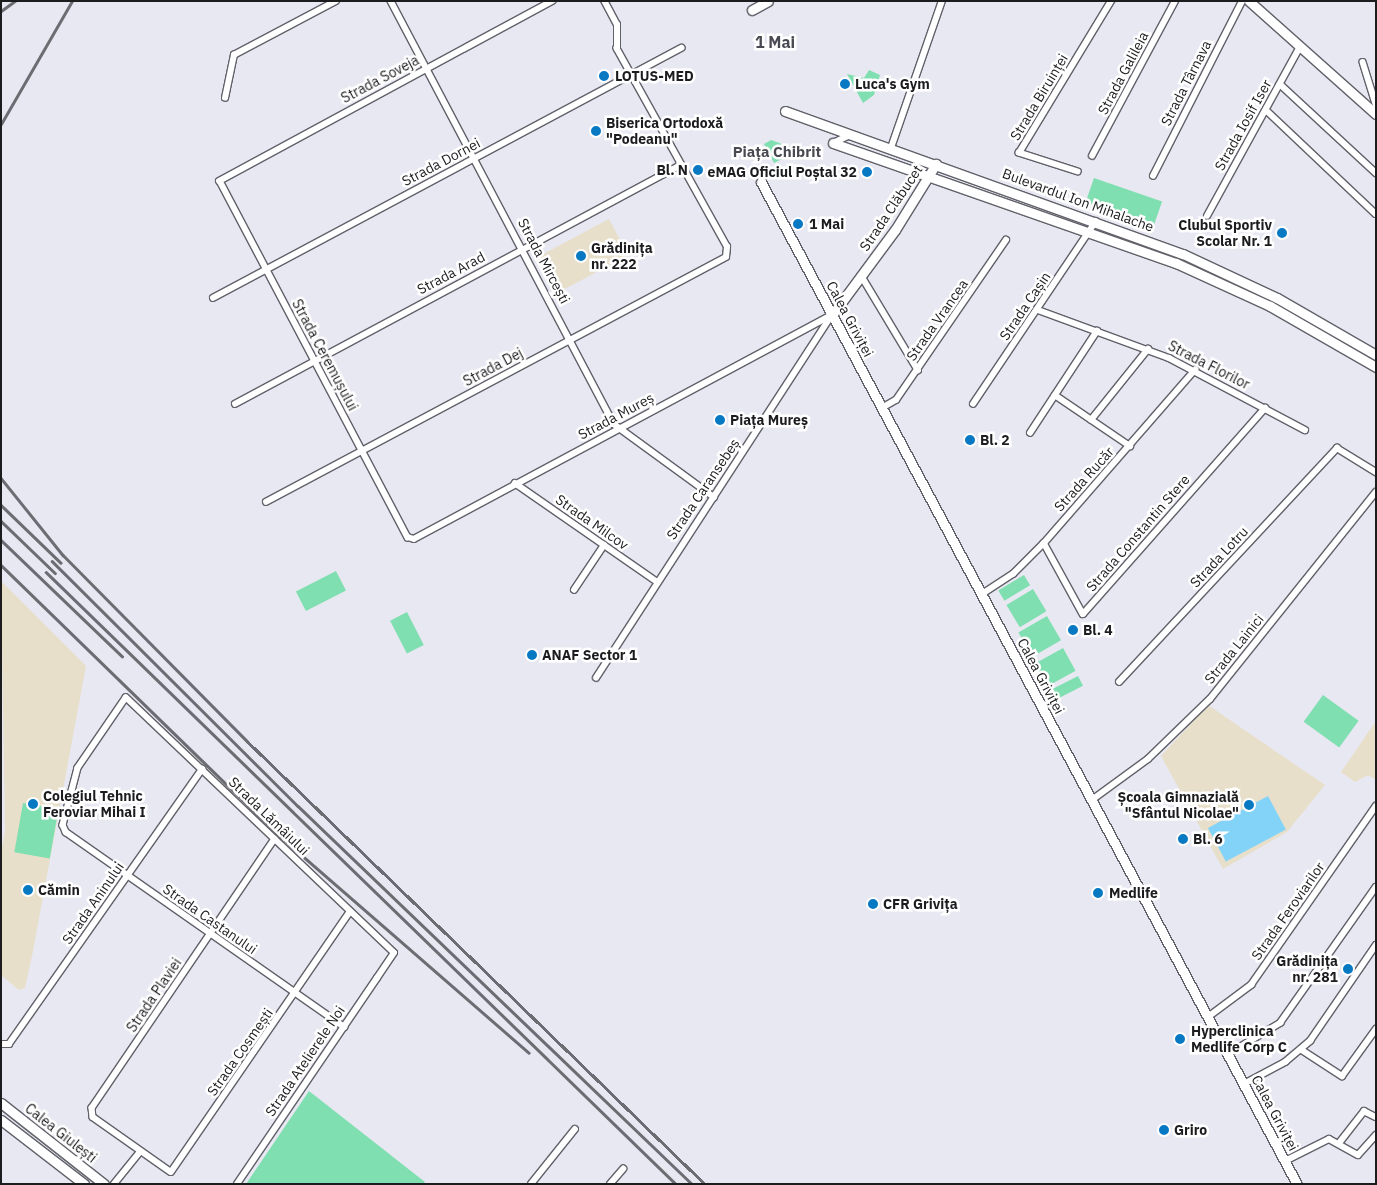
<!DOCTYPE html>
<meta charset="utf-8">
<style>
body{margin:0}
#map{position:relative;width:1377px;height:1185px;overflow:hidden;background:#e8e8f2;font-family:"IBM Plex Sans",sans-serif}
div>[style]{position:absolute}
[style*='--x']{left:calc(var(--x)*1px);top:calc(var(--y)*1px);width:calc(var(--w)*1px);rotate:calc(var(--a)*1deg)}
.education>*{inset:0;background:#e7dfca;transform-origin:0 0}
.green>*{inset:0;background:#80dfb0;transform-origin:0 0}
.water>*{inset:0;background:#83d3f9;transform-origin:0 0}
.roads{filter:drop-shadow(1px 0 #61616a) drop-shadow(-1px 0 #61616a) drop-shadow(0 1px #61616a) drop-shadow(0 -1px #61616a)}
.street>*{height:5.5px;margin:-2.75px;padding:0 2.75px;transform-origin:2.75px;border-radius:2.75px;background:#fff}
.secondary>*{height:9px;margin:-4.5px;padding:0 4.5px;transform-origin:4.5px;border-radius:4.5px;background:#fff}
.primary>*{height:9px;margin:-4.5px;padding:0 4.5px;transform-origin:4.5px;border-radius:4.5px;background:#fff}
.tram>*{height:1px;margin:-0.5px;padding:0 0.5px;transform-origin:0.5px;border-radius:0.5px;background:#6c6c72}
.rail>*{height:2.5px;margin:-1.25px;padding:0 1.25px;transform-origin:1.25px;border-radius:1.25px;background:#6c6c72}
.dots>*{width:14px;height:14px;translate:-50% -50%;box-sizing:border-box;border:2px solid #fff;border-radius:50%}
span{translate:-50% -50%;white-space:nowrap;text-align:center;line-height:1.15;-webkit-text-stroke:5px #fff;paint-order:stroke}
.street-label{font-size:14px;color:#1c1c1f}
.poi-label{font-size:14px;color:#1c1c1f;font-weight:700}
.left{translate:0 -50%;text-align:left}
.right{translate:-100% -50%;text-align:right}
.neighbourhood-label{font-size:15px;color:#494951;font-weight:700}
.quarter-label{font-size:16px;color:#494951;font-weight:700}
.frame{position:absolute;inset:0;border:2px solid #1c1c1f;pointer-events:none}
</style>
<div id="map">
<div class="education">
<i style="left:609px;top:219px;width:41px;height:83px;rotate:62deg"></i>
<i style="clip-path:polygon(1px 581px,86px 666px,32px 956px,25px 988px,19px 990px,1px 975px,1px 852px,5px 831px)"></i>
<i style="clip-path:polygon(1208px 705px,1325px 785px,1287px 832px,1223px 869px,1161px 756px)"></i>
<i style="clip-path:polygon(1376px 721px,1376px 780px,1368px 775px,1355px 782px,1341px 772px)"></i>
</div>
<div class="green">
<i style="clip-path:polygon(869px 70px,880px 75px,874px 95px,863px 103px,847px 74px,864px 78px)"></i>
<i style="clip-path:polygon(771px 140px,799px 150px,774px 163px,764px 144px)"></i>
<i style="left:1094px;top:178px;width:72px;height:26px;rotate:19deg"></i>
<i style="left:336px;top:571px;width:22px;height:45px;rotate:63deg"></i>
<i style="left:1024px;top:575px;width:12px;height:30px;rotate:59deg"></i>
<i style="left:1033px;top:589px;width:26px;height:31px;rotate:59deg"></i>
<i style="left:407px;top:612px;width:37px;height:19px;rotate:63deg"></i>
<i style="left:1047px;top:616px;width:28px;height:33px;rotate:60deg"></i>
<i style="left:1063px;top:648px;width:26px;height:32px;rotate:61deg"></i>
<i style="left:1078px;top:676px;width:11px;height:33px;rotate:63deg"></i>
<i style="left:1323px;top:695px;width:44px;height:33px;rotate:36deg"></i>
<i style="left:23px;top:803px;width:36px;height:50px;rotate:10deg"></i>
<i style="clip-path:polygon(309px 1091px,425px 1182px,423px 1184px,246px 1184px)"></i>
</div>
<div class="water">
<i style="left:1268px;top:796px;width:38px;height:68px;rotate:62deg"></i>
</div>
<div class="roads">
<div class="street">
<i style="--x:391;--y:1;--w:478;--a:62.2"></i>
<i style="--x:614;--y:424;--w:124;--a:36.1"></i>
<i style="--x:553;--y:1;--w:379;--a:151.6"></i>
<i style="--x:220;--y:181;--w:403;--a:62.2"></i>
<i style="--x:408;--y:537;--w:6;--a:18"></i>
<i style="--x:414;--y:539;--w:474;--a:-28.2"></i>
<i style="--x:1363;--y:62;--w:44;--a:72.8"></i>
<i style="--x:1280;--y:84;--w:131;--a:42.8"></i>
<i style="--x:225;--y:98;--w:44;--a:-78.2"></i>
<i style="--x:234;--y:55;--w:115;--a:-27.9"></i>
<i style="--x:1266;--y:110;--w:151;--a:43.4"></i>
<i style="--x:833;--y:143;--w:19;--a:-25"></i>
<i style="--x:891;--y:148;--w:156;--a:-70.9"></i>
<i style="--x:1092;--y:156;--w:176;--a:-61.8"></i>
<i style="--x:1078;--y:172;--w:62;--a:-162.1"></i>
<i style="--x:1019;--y:153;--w:178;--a:-58.8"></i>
<i style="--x:1153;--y:176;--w:196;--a:-63"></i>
<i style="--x:1207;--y:216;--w:193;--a:-61.2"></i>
<i style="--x:861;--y:275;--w:111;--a:59"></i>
<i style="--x:213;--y:298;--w:531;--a:-28.11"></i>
<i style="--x:1038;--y:310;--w:140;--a:20.1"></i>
<i style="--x:1169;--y:358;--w:154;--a:27.9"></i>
<i style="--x:1055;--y:395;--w:91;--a:34.2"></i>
<i style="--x:235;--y:404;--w:506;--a:-28.19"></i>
<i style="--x:973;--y:404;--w:220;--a:-56.1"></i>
<i style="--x:882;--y:408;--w:16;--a:-30"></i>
<i style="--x:896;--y:400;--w:194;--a:-55.5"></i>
<i style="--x:1091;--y:420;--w:91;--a:-51.2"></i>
<i style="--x:1030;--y:433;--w:122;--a:-56.7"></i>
<i style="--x:515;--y:483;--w:172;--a:34.8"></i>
<i style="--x:266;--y:502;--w:521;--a:-28.04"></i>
<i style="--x:726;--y:257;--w:10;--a:-84"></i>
<i style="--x:727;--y:247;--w:227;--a:-119.1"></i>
<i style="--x:617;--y:49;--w:24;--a:-90"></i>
<i style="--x:617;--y:25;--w:27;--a:-118"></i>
<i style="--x:1044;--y:543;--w:81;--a:61.2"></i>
<i style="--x:1083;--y:614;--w:275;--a:-48.5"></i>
<i style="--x:574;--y:590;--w:54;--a:-56.3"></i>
<i style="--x:982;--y:594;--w:37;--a:-33"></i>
<i style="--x:1013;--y:574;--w:44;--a:-45"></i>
<i style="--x:1044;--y:543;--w:230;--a:-48.9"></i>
<i style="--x:596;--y:678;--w:433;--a:-57"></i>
<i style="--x:1119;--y:682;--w:320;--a:-47"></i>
<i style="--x:1337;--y:448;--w:46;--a:31.6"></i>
<i style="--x:1092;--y:800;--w:69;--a:-36.2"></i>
<i style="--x:1148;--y:759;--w:86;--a:-44.1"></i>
<i style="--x:1210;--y:699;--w:265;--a:-51.3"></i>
<i style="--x:275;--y:839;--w:325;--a:124.2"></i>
<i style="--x:92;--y:1108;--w:9;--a:84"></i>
<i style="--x:93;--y:1117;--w:95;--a:35.2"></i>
<i style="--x:171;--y:1172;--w:316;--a:-55.5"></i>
<i style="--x:1208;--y:1017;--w:54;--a:-36.7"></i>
<i style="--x:1251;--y:985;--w:218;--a:-55.1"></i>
<i style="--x:1;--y:1044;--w:8;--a:0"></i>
<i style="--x:9;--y:1044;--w:336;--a:-54.9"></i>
<i style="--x:1302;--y:1050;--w:48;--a:33"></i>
<i style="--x:1342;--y:1076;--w:58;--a:-54.1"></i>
<i style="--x:1228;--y:1054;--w:61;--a:-30.8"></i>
<i style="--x:1280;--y:1023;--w:166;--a:-54.8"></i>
<i style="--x:1244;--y:1084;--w:47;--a:-28.2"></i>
<i style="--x:1285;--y:1062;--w:33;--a:-40"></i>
<i style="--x:1310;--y:1041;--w:116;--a:-55.5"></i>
<i style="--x:1340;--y:1142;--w:39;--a:-52"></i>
<i style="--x:1364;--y:1111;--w:13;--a:27"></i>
<i style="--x:1285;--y:1161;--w:49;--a:-26.6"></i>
<i style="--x:1329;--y:1139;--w:33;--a:29"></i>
<i style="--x:1358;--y:1155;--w:27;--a:-48"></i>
<i style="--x:114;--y:1184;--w:40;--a:-51"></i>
<i style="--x:237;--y:1184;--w:249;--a:-55.8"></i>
<i style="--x:377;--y:978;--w:30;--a:-56"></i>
<i style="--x:394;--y:953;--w:370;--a:-136.4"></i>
<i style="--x:126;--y:698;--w:85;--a:124.4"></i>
<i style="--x:78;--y:768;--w:59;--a:104.7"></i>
<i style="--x:63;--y:825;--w:8;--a:67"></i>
<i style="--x:66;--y:832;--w:340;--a:35"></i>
<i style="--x:531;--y:1184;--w:70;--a:-51.3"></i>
<i style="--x:610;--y:1184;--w:20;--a:-49"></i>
</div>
<div class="secondary">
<i style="--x:1249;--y:1;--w:170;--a:41.7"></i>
<i style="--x:752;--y:10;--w:18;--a:-29"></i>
<i style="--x:832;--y:315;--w:106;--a:-53.5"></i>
<i style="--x:895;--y:230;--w:78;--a:-58.2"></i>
<i style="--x:1;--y:1103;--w:131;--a:38.2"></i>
<i style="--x:1;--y:1120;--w:105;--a:37.6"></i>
</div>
<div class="primary">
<i style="--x:785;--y:111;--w:423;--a:19.8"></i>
<i style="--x:1183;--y:254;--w:104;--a:25.1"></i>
<i style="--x:1277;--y:298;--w:114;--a:29.9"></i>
<i style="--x:833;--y:143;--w:363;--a:19.3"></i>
<i style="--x:1176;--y:263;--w:103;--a:24.6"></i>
<i style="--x:1270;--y:306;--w:122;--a:29.9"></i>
<i style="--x:761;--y:182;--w:1136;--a:61.86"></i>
</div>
</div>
<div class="tram">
<i style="--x:1;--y:1110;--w:120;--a:38.2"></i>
</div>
<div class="rail">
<i style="--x:1;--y:11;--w:17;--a:-36"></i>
<i style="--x:1;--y:124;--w:142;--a:-60"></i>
<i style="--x:1;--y:478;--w:99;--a:51.2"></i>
<i style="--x:63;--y:555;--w:262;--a:45.3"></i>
<i style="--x:247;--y:741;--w:637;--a:44.05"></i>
<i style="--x:1;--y:505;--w:83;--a:44"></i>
<i style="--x:1;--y:521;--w:75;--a:43.9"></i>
<i style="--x:1;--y:540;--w:168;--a:43.8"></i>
<i style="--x:52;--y:561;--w:347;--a:44.9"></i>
<i style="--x:298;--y:806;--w:546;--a:43.81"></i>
<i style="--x:1;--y:565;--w:392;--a:44.2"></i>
<i style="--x:282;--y:838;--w:327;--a:41"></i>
<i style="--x:46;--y:572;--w:878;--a:44.17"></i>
</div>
<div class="dots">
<i style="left:604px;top:76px;background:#0779c3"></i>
<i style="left:845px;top:84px;background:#0779c3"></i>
<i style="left:596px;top:131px;background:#0779c3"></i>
<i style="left:698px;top:170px;background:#0779c3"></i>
<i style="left:867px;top:172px;background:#0779c3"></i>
<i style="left:798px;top:224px;background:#0779c3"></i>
<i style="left:1282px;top:233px;background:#0779c3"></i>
<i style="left:581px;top:256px;background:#0779c3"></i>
<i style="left:720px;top:420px;background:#0779c3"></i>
<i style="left:970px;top:440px;background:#0779c3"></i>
<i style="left:1073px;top:630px;background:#0779c3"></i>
<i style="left:532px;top:655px;background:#0779c3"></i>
<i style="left:33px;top:804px;background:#0779c3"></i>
<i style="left:1249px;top:805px;background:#0779c3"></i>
<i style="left:1183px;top:839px;background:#0779c3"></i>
<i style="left:28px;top:890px;background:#0779c3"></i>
<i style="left:1098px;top:893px;background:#0779c3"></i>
<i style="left:873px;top:904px;background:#0779c3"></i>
<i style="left:1348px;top:969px;background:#0779c3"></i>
<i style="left:1180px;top:1039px;background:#0779c3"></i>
<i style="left:1164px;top:1130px;background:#0779c3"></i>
</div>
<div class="street-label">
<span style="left:1123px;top:73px;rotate:-62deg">Strada Galileia</span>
<span style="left:380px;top:79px;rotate:-28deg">Strada Soveja</span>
<span style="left:1186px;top:83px;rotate:-63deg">Strada Târnava</span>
<span style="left:1039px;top:97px;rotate:-59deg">Strada Biruinței</span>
<span style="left:1243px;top:125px;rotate:-61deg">Strada Iosif Iser</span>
<span style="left:441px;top:162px;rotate:-28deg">Strada Dornei</span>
<span style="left:1078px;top:200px;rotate:20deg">Bulevardul Ion Mihalache</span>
<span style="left:891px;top:208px;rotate:-56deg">Strada Clăbucet</span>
<span style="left:544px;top:261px;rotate:62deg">Strada Mircești</span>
<span style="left:451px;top:273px;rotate:-28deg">Strada Arad</span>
<span style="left:1025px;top:306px;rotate:-56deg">Strada Cașin</span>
<span style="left:850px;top:319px;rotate:62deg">Calea Griviței</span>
<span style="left:937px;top:320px;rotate:-55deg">Strada Vrancea</span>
<span style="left:325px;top:355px;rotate:62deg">Strada Ceremușului</span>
<span style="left:1209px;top:365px;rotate:27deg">Strada Florilor</span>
<span style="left:493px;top:367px;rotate:-28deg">Strada Dej</span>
<span style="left:616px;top:416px;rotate:-28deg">Strada Mureș</span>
<span style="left:1084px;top:479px;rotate:-48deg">Strada Rucăr</span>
<span style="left:703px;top:489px;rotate:-56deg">Strada Caransebeș</span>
<span style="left:592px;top:522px;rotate:35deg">Strada Milcov</span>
<span style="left:1138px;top:533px;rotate:-49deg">Strada Constantin Stere</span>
<span style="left:1219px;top:557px;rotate:-47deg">Strada Lotru</span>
<span style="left:1234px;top:649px;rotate:-51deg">Strada Lainici</span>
<span style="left:1041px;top:676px;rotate:62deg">Calea Griviței</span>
<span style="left:269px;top:816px;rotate:44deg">Strada Lămâiului</span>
<span style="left:93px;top:903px;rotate:-55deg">Strada Aninului</span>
<span style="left:1288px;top:911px;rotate:-55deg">Strada Feroviarilor</span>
<span style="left:210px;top:919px;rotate:35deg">Strada Castanului</span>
<span style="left:154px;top:995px;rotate:-56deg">Strada Plaviei</span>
<span style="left:240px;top:1052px;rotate:-55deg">Strada Cosmești</span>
<span style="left:305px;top:1061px;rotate:-56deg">Strada Atelierele Noi</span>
<span style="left:1275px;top:1113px;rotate:62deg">Calea Griviței</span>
<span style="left:61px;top:1133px;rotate:38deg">Calea Giulești</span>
</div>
<div class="poi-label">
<span class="left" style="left:615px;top:76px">LOTUS-MED</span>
<span class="left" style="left:855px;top:84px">Luca's Gym</span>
<span class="left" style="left:606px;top:131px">Biserica Ortodoxă<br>"Podeanu"</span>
<span class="right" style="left:688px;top:170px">Bl. N</span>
<span class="right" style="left:857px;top:172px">eMAG Oficiul Poștal 32</span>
<span class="left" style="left:809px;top:224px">1 Mai</span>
<span class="right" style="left:1272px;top:233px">Clubul Sportiv<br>Scolar Nr. 1</span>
<span class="left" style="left:591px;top:256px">Grădinița<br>nr. 222</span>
<span class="left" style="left:730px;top:420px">Piața Mureș</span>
<span class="left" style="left:980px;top:440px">Bl. 2</span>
<span class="left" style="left:1083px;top:630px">Bl. 4</span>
<span class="left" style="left:542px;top:655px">ANAF Sector 1</span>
<span class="left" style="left:43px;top:804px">Colegiul Tehnic<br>Feroviar Mihai I</span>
<span class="right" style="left:1239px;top:805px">Școala Gimnazială<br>"Sfântul Nicolae"</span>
<span class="left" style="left:1193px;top:839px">Bl. 6</span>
<span class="left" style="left:38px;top:890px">Cămin</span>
<span class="left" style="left:1109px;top:893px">Medlife</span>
<span class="left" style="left:883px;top:904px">CFR Grivița</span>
<span class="right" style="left:1338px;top:969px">Grădinița<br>nr. 281</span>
<span class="left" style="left:1191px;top:1039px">Hyperclinica<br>Medlife Corp C</span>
<span class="left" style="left:1174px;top:1130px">Griro</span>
</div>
<div class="neighbourhood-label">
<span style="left:777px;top:152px">Piața Chibrit</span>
</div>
<div class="quarter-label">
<span style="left:775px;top:42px">1 Mai</span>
</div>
<div class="frame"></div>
</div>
